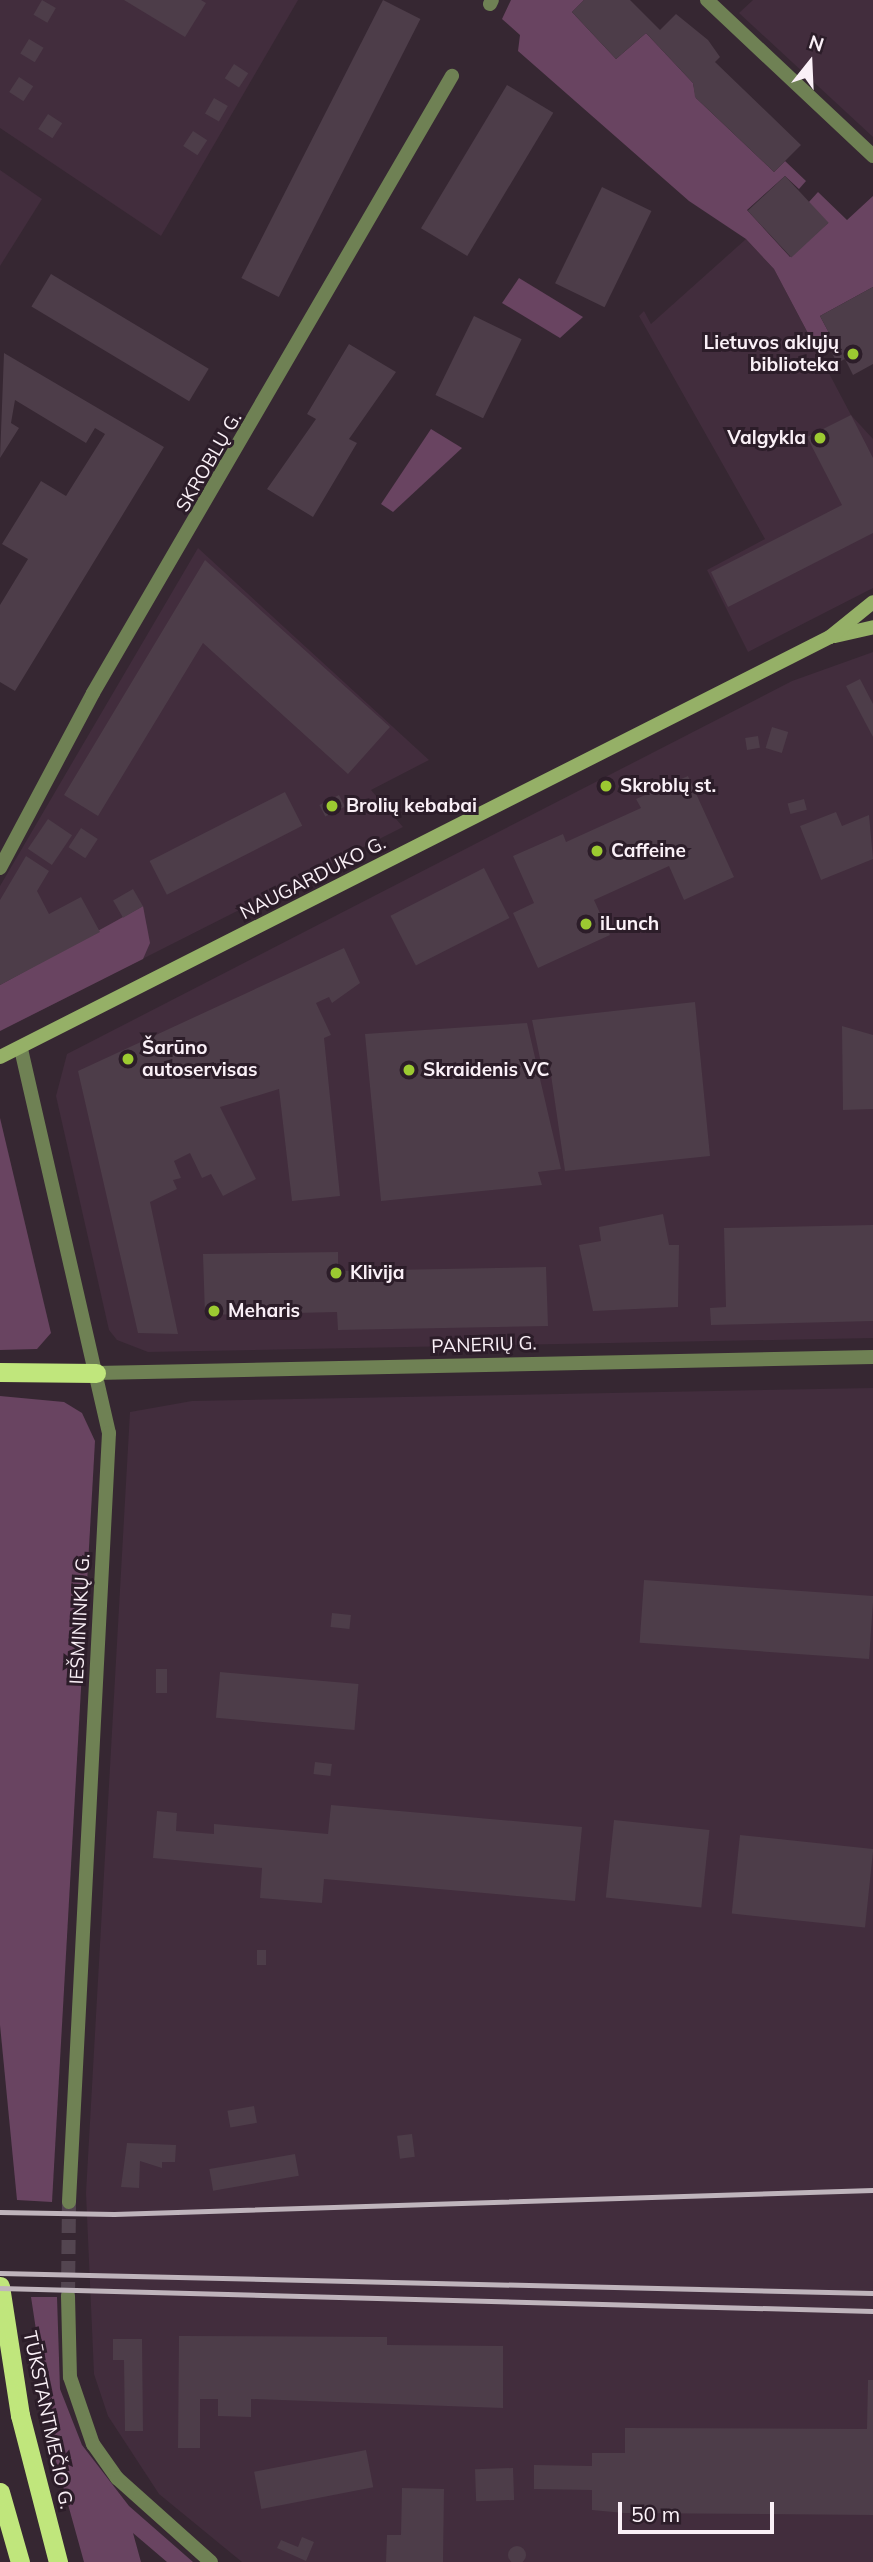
<!DOCTYPE html>
<meta charset="utf-8">
<style>
body{margin:0}
#map{position:relative;width:873px;height:2562px;overflow:hidden;background:#362732;font-family:Mulish,sans-serif}
div>[style]{position:absolute}
[style*='--x']{left:calc(var(--x)*1px);top:calc(var(--y)*1px);width:calc(var(--w)*1px);rotate:calc(var(--a)*1deg)}
.built>*{inset:0;background:#422d3d}
.green>*{inset:0;background:#694461}
.building>*{inset:0;background:#4d3d49;transform-origin:0 0}
.round{border-radius:50%}
.minor-tunnel>*{height:14px;margin-top:-7px;transform-origin:0;background:repeating-linear-gradient(90deg,#534550 0 14px,transparent 0 21px)}
.minor>*{height:14px;margin:-7px;padding:0 7px;transform-origin:7px;border-radius:7px;background:#6f8154}
.secondary>*{height:14px;margin:-7px;padding:0 7px;transform-origin:7px;border-radius:7px;background:#95b067}
.trunk>*{height:19px;margin:-9.5px;padding:0 9.5px;transform-origin:9.5px;border-radius:9.5px;background:#c0e67c}
.rail>*{height:5px;margin:-2.5px;padding:0 2.5px;transform-origin:2.5px;border-radius:2.5px;background:#bfb4bc}
.dots>*{width:19px;height:19px;translate:-50% -50%;box-sizing:border-box;border:4px solid #2c1d29;border-radius:50%}
span{translate:-50% -50%;white-space:nowrap;text-align:center;line-height:1.15;-webkit-text-stroke:6px #2c1d29;paint-order:stroke}
.poi-label{font-size:19px;color:#faf0f7;font-weight:700}
.right{translate:-100% -50%;text-align:right}
.left{translate:0 -50%;text-align:left}
.street-label{font-size:19px;color:#faf0f7}
.north{position:absolute;left:775px;top:28px;width:70px;height:70px;-webkit-text-stroke:5px #2c1d29;paint-order:stroke;rotate:18deg;font-size:19px;font-weight:700;line-height:28px;text-align:center;color:#faf0f7}
.north::after{content:'';display:block;margin:auto;width:24px;height:32px;background:#faf0f7;clip-path:polygon(50% 0,100% 100%,50% 72%,0 100%)}
.scale{position:absolute;left:618px;top:2502px;width:156px;height:32px;box-sizing:border-box;border:4px solid #faf0f7;border-top:0;padding-left:9px;font-size:21px;line-height:24px;white-space:nowrap;color:#faf0f7;-webkit-text-stroke:5px #2c1d29;paint-order:stroke}
</style>
<div id="map">
<div class="built">
<i style="clip-path:polygon(0 0,298px 0,161px 236px,0 128px)"></i>
<i style="clip-path:polygon(753px 0,873px 0,873px 137px,739px 13px)"></i>
<i style="clip-path:polygon(0 170px,42px 199px,0 266px)"></i>
<i style="clip-path:polygon(746px 239px,774px 269px,851px 415px,873px 439px,873px 588px,748px 652px,707px 570px,765px 539px,639px 316px,644px 311px,651px 324px)"></i>
<i style="clip-path:polygon(198px 548px,429px 760px,371px 790px,403px 827px,0 1031px,0 886px)"></i>
<i style="clip-path:polygon(873px 652px,873px 1338px,148px 1352px,117px 1340px,109px 1330px,56px 1096px,67px 1054px,792px 681px)"></i>
<i style="clip-path:polygon(873px 1388px,873px 2562px,242px 2562px,159px 2494px,108px 2416px,94px 2374px,86px 2193px,130px 1412px,192px 1401px)"></i>
</div>
<div class="green">
<i style="clip-path:polygon(511px 0,584px 0,572px 12px,616px 59px,646px 33px,693px 83px,696px 98px,774px 172px,785px 161px,806px 181px,799px 189px,785px 176px,747px 210px,790px 257px,828px 223px,808px 203px,818px 192px,847px 220px,873px 196px,873px 287px,820px 316px,836px 346px,819px 354px,774px 269px,746px 239px,689px 201px,518px 51px,520px 35px,502px 19px)"></i>
<i style="clip-path:polygon(519px 278px,583px 317px,560px 338px,502px 303px)"></i>
<i style="clip-path:polygon(431px 429px,462px 448px,393px 512px,381px 504px)"></i>
<i style="clip-path:polygon(143px 906px,150px 943px,143px 959px,0 1031px,0 985px)"></i>
<i style="clip-path:polygon(0 1118px,51px 1333px,37px 1349px,0 1350px)"></i>
<i style="clip-path:polygon(0 1396px,64px 1402px,82px 1413px,95px 1441px,52px 2202px,17px 2200px,0 2025px)"></i>
<i style="clip-path:polygon(31px 2297px,57px 2297px,60px 2389px,82px 2445px,129px 2506px,193px 2562px,167px 2562px,133px 2533px,141px 2562px,84px 2562px,56px 2461px)"></i>
</div>
<div class="building">
<i style="left:42px;top:0;width:16px;height:17px;rotate:30deg"></i>
<i style="clip-path:polygon(124px 0,201px 0,206px 3px,185px 37px)"></i>
<i style="left:383px;top:0;width:42px;height:312px;rotate:27deg"></i>
<i style="clip-path:polygon(584px 0,630px 0,660px 30px,676px 14px,708px 40px,720px 57px,715px 62px,801px 145px,774px 172px,695px 97px,693px 83px,646px 33px,616px 59px,572px 12px)"></i>
<i style="left:29px;top:39px;width:17px;height:17px;rotate:31deg"></i>
<i style="left:234px;top:64px;width:17px;height:17px;rotate:33deg"></i>
<i style="left:19px;top:77px;width:17px;height:18px;rotate:33deg"></i>
<i style="left:507px;top:85px;width:54px;height:167px;rotate:31deg"></i>
<i style="left:214px;top:98px;width:16px;height:18px;rotate:30deg"></i>
<i style="left:48px;top:114px;width:17px;height:18px;rotate:33deg"></i>
<i style="left:193px;top:131px;width:17px;height:18px;rotate:33deg"></i>
<i style="left:785px;top:176px;width:64px;height:51px;rotate:47deg"></i>
<i style="left:602px;top:187px;width:55px;height:107px;rotate:26deg"></i>
<i style="left:51px;top:274px;width:184px;height:38px;rotate:31deg"></i>
<i style="clip-path:polygon(873px 287px,873px 364px,853px 375px,845px 359px,837px 363px,830px 349px,836px 346px,820px 316px)"></i>
<i style="left:474px;top:316px;width:53px;height:88px;rotate:26deg"></i>
<i style="clip-path:polygon(349px 344px,396px 372px,349px 439px,357px 443px,313px 517px,267px 489px,316px 419px,307px 414px)"></i>
<i style="clip-path:polygon(4px 353px,164px 447px,15px 691px,0 682px,0 605px,28px 559px,2px 544px,41px 481px,66px 496px,105px 434px,95px 428px,86px 443px,15px 400px,11px 423px,19px 428px,0 458px)"></i>
<i style="clip-path:polygon(851px 415px,873px 458px,873px 533px,728px 607px,711px 572px,842px 505px,807px 437px)"></i>
<i style="clip-path:polygon(205px 560px,390px 727px,348px 774px,203px 643px,98px 816px,64px 795px)"></i>
<i style="clip-path:polygon(860px 679px,873px 704px,873px 737px,846px 686px)"></i>
<i style="left:772px;top:727px;width:17px;height:22px;rotate:17deg"></i>
<i style="left:758px;top:736px;width:12px;height:13px;rotate:81deg"></i>
<i style="clip-path:polygon(688px 776px,734px 877px,684px 900px,669px 866px,594px 900px,610px 935px,538px 968px,513px 913px,534px 903px,513px 856px,563px 834px,566px 842px,641px 808px,636px 799px)"></i>
<i style="left:285px;top:792px;width:38px;height:152px;rotate:63deg"></i>
<i style="left:339px;top:795px;width:13px;height:22px;rotate:63deg"></i>
<i style="left:804px;top:799px;width:11px;height:17px;rotate:75deg"></i>
<i style="clip-path:polygon(836px 812px,842px 826px,869px 815px,873px 859px,821px 880px,800px 826px)"></i>
<i style="left:48px;top:819px;width:29px;height:36px;rotate:34deg"></i>
<i style="left:81px;top:828px;width:20px;height:23px;rotate:33deg"></i>
<i style="clip-path:polygon(26px 856px,49px 871px,37px 891px,49px 914px,81px 897px,100px 932px,0 985px,0 900px)"></i>
<i style="left:484px;top:868px;width:56px;height:105px;rotate:63deg"></i>
<i style="left:133px;top:889px;width:20px;height:23px;rotate:60deg"></i>
<i style="clip-path:polygon(344px 948px,360px 983px,332px 1003px,329px 997px,316px 1003px,331px 1035px,324px 1038px,340px 1196px,292px 1201px,279px 1089px,220px 1107px,256px 1179px,223px 1196px,211px 1174px,202px 1178px,190px 1153px,174px 1161px,181px 1178px,173px 1180px,177px 1189px,150px 1202px,178px 1334px,138px 1333px,78px 1071px)"></i>
<i style="clip-path:polygon(695px 1002px,710px 1156px,565px 1171px,550px 1068px,542px 1068px,532px 1020px)"></i>
<i style="clip-path:polygon(527px 1023px,561px 1169px,538px 1172px,542px 1185px,381px 1201px,365px 1034px)"></i>
<i style="clip-path:polygon(842px 1026px,873px 1035px,873px 1109px,843px 1110px)"></i>
<i style="clip-path:polygon(663px 1214px,669px 1245px,679px 1245px,678px 1307px,593px 1311px,579px 1245px,601px 1241px,599px 1227px)"></i>
<i style="clip-path:polygon(873px 1225px,873px 1321px,711px 1325px,710px 1308px,726px 1307px,724px 1228px)"></i>
<i style="clip-path:polygon(338px 1252px,338px 1271px,546px 1267px,548px 1326px,338px 1330px,337px 1312px,205px 1315px,203px 1254px)"></i>
<i style="left:644px;top:1580px;width:230px;height:63px;rotate:4deg"></i>
<i style="left:332px;top:1613px;width:19px;height:14px;rotate:6deg"></i>
<i style="left:156px;top:1669px;width:11px;height:24px"></i>
<i style="left:220px;top:1672px;width:139px;height:46px;rotate:5deg"></i>
<i style="left:315px;top:1762px;width:17px;height:12px;rotate:7deg"></i>
<i style="clip-path:polygon(331px 1805px,582px 1827px,575px 1901px,324px 1879px,322px 1903px,260px 1898px,262px 1868px,153px 1858px,157px 1811px,177px 1813px,176px 1831px,214px 1834px,214px 1824px,328px 1834px)"></i>
<i style="left:614px;top:1820px;width:96px;height:78px;rotate:6deg"></i>
<i style="left:740px;top:1835px;width:134px;height:79px;rotate:6deg"></i>
<i style="left:257px;top:1950px;width:9px;height:15px"></i>
<i style="left:254px;top:2106px;width:17px;height:27px;rotate:80deg"></i>
<i style="left:412px;top:2134px;width:23px;height:15px;rotate:83deg"></i>
<i style="clip-path:polygon(127px 2143px,176px 2145px,175px 2162px,162px 2162px,162px 2168px,140px 2161px,139px 2188px,121px 2187px)"></i>
<i style="left:295px;top:2154px;width:22px;height:87px;rotate:80deg"></i>
<i style="clip-path:polygon(179px 2336px,387px 2337px,387px 2345px,503px 2346px,503px 2408px,251px 2399px,251px 2417px,218px 2416px,218px 2399px,200px 2399px,200px 2448px,178px 2448px)"></i>
<i style="clip-path:polygon(113px 2339px,142px 2339px,143px 2431px,125px 2431px,124px 2360px,113px 2360px)"></i>
<i style="clip-path:polygon(868px 2380px,873px 2380px,873px 2515px,624px 2513px,592px 2510px,592px 2490px,534px 2489px,534px 2465px,592px 2466px,592px 2453px,625px 2453px,625px 2428px,867px 2429px)"></i>
<i style="left:366px;top:2450px;width:38px;height:114px;rotate:79deg"></i>
<i style="left:513px;top:2468px;width:32px;height:38px;rotate:88deg"></i>
<i style="clip-path:polygon(402px 2488px,444px 2489px,443px 2562px,386px 2562px,387px 2535px,401px 2535px)"></i>
<i style="clip-path:polygon(302px 2537px,314px 2542px,306px 2561px,277px 2548px,281px 2540px,298px 2547px)"></i>
<i class="round" style="left:508px;top:2546px;width:18px;height:18px"></i>
</div>
<div class="minor-tunnel">
<i style="--x:68;--y:2296;--w:94;--a:-89.4"></i>
</div>
<div class="minor">
<i style="--x:707;--y:0;--w:228;--a:43.2"></i>
<i style="--x:490;--y:4;--w:4;--a:-63"></i>
<i style="--x:0;--y:868;--w:198;--a:-62"></i>
<i style="--x:93;--y:693;--w:714;--a:-59.81"></i>
<i style="--x:21;--y:1049;--w:394;--a:77.1"></i>
<i style="--x:109;--y:1433;--w:770;--a:92.98"></i>
<i style="--x:96;--y:1373;--w:777;--a:-1.18"></i>
<i style="--x:68;--y:2296;--w:81;--a:88.6"></i>
<i style="--x:70;--y:2377;--w:71;--a:71.1"></i>
<i style="--x:93;--y:2444;--w:42;--a:54.8"></i>
<i style="--x:117;--y:2478;--w:126;--a:41.8"></i>
</div>
<div class="secondary">
<i style="--x:835;--y:636;--w:39;--a:-13"></i>
<i style="--x:0;--y:1057;--w:930;--a:-26.84"></i>
<i style="--x:830;--y:637;--w:55;--a:-39.1"></i>
</div>
<div class="trunk">
<i style="--x:0;--y:1372;--w:96;--a:0.6"></i>
<i style="--x:0;--y:2286;--w:131;--a:81.2"></i>
<i style="--x:20;--y:2415;--w:152;--a:75.5"></i>
<i style="--x:0;--y:2492;--w:73;--a:74.1"></i>
</div>
<div class="rail">
<i style="--x:0;--y:2212;--w:114;--a:1"></i>
<i style="--x:114;--y:2214;--w:759;--a:-1.81"></i>
<i style="--x:0;--y:2273;--w:873;--a:1.31"></i>
<i style="--x:0;--y:2288;--w:873;--a:1.51"></i>
</div>
<div class="dots">
<i style="left:853px;top:354px;background:#9cca31"></i>
<i style="left:820px;top:438px;background:#9cca31"></i>
<i style="left:606px;top:786px;background:#9cca31"></i>
<i style="left:332px;top:806px;background:#9cca31"></i>
<i style="left:597px;top:851px;background:#9cca31"></i>
<i style="left:586px;top:924px;background:#9cca31"></i>
<i style="left:128px;top:1059px;background:#9cca31"></i>
<i style="left:409px;top:1070px;background:#9cca31"></i>
<i style="left:336px;top:1273px;background:#9cca31"></i>
<i style="left:214px;top:1311px;background:#9cca31"></i>
</div>
<div class="poi-label">
<span class="right" style="left:839px;top:354px">Lietuvos aklųjų<br>biblioteka</span>
<span class="right" style="left:806px;top:438px">Valgykla</span>
<span class="left" style="left:620px;top:786px">Skroblų st.</span>
<span class="left" style="left:346px;top:806px">Brolių kebabai</span>
<span class="left" style="left:611px;top:851px">Caffeine</span>
<span class="left" style="left:600px;top:924px">iLunch</span>
<span class="left" style="left:142px;top:1059px">Šarūno<br>autoservisas</span>
<span class="left" style="left:423px;top:1070px">Skraidenis VC</span>
<span class="left" style="left:350px;top:1273px">Klivija</span>
<span class="left" style="left:228px;top:1311px">Meharis</span>
</div>
<div class="street-label">
<span style="left:209px;top:462px;rotate:-60deg">SKROBLŲ G.</span>
<span style="left:313px;top:878px;rotate:-27deg">NAUGARDUKO G.</span>
<span style="left:484px;top:1345px;rotate:-2deg">PANERIŲ G.</span>
<span style="left:80px;top:1619px;rotate:-87deg">IEŠMININKŲ G.</span>
<span style="left:48px;top:2420px;rotate:78deg">TŪKSTANTMEČIO G.</span>
</div>
<div class="north">N</div>
<div class="scale">50 m</div>
</div>
